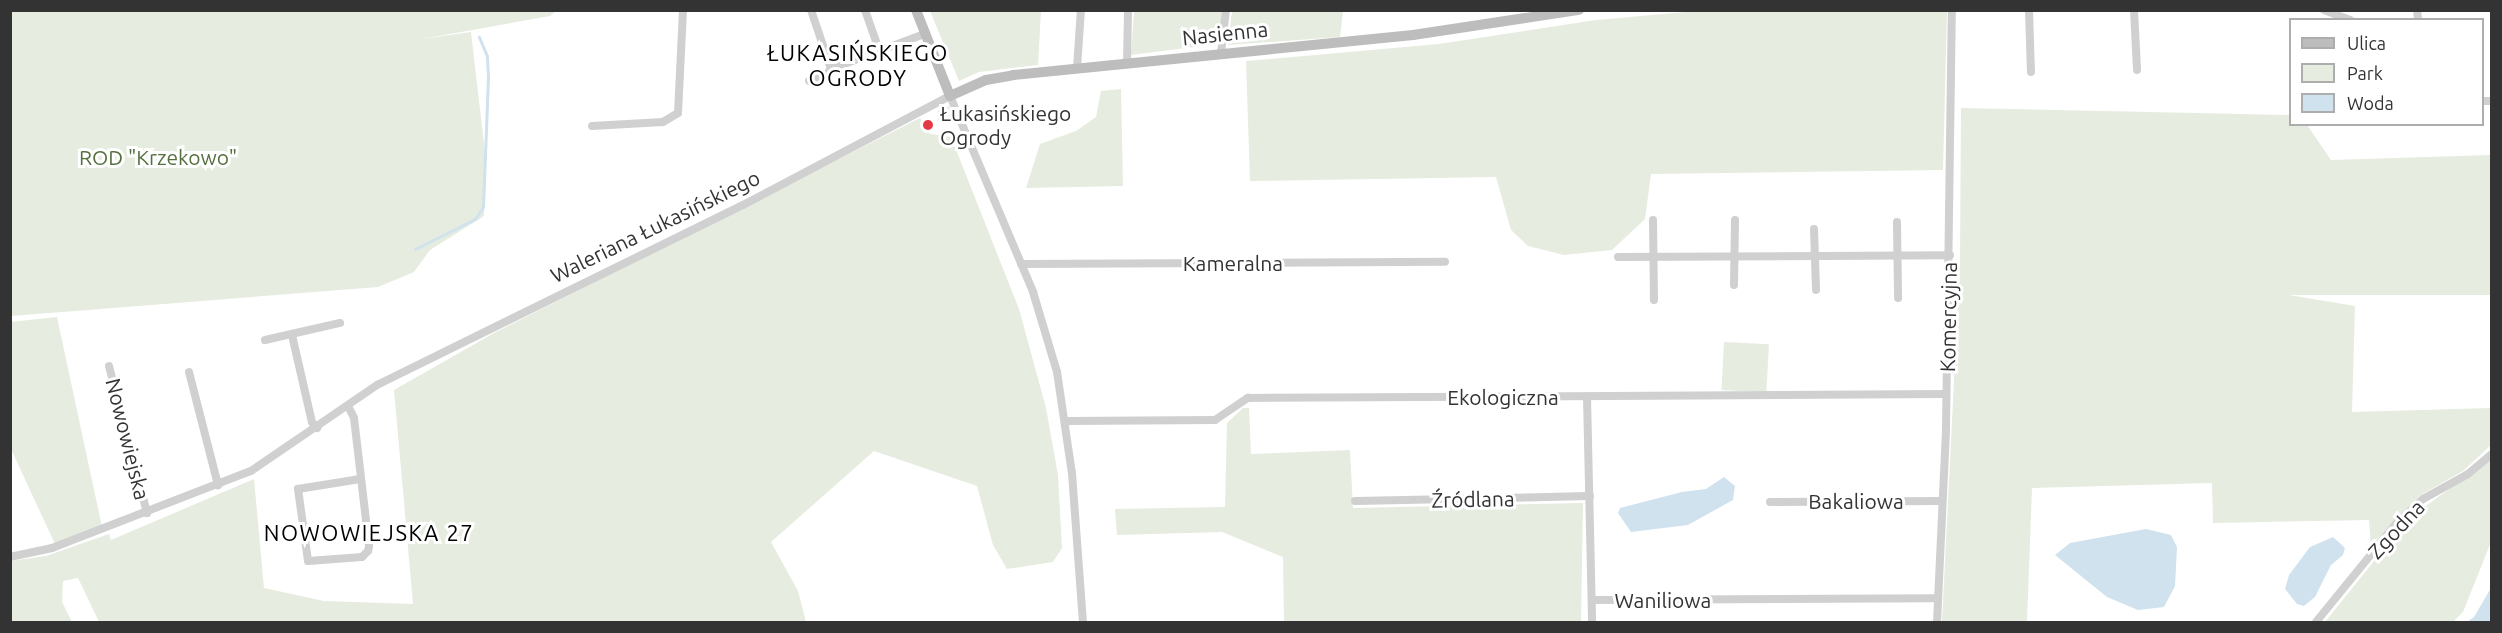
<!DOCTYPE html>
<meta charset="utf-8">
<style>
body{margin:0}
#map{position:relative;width:2502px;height:633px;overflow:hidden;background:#fff;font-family:Ubuntu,sans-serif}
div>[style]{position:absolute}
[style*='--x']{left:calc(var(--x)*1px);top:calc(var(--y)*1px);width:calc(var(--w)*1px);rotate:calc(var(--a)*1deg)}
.green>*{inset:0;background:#e6ecdf;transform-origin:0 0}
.round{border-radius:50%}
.water>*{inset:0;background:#cfe2ee}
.stream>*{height:3px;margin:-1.5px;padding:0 1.5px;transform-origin:1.5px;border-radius:1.5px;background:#cfe2ee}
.street>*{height:8px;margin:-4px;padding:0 4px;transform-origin:4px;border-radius:4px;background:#d0d0d0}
.secondary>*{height:10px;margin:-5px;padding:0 5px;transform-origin:5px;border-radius:5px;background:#bdbdbd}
.dots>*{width:16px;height:16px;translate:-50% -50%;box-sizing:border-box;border:3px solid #fff;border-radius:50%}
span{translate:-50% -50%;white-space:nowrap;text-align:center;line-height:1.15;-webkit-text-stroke:6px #fff;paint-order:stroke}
.street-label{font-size:21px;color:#333}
.poi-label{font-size:21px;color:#333}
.left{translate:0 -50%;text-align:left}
.park-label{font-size:21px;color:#56703f}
.neighbourhood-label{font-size:22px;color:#000;letter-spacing:1.5px}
.frame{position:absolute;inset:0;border:12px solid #333;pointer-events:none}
.legend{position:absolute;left:2289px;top:18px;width:195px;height:108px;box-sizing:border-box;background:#fff;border:2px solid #adadad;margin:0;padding:8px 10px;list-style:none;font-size:18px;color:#333}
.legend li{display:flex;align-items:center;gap:12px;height:30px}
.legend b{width:30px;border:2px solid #adadad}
</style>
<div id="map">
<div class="green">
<i style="clip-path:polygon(11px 10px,556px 10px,556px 11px,550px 16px,422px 39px,471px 32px,485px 153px,484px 216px,430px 250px,414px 272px,378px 287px,11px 316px)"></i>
<i style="clip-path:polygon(1708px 10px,1947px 11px,1943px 170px,1651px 174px,1645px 219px,1612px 250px,1564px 255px,1528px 246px,1511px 230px,1496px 177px,1250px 181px,1246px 61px,1439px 44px,1596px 20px)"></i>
<i style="clip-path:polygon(930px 11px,1041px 11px,1038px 65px,979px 72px,959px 81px)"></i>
<i style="clip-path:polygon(1134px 11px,1222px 11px,1218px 44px,1131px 55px)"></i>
<i style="clip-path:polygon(1232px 11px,1232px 10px,1343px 11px,1340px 37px,1228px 45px)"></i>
<i style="clip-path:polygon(1121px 89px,1123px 186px,1026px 188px,1040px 144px,1076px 131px,1096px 117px,1101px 91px)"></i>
<i class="round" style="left:937px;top:106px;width:18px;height:18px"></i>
<i style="clip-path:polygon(1961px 108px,2290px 115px,2290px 124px,2307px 125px,2331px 160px,2491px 155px,2491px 295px,2289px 295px,2355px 306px,2352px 412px,2491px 408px,2491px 445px,2463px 471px,2419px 496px,2371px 548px,2369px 520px,2213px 523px,2212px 483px,2032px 488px,2027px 622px,1942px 622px,1960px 261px)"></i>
<i style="clip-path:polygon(920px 118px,930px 134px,951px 137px,1019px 309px,1046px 408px,1058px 475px,1062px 548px,1053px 562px,1007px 569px,993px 545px,977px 486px,874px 451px,771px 542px,798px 591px,806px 622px,99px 622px,78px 578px,63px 581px,62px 602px,72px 622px,11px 622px,10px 561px,46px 556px,109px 534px,111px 540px,254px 479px,264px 588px,324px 601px,413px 604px,394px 390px,494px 333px)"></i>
<i style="clip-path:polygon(57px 317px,102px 527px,55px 544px,11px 449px,10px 322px)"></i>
<i style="left:1724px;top:342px;width:45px;height:48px;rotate:3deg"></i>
<i style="clip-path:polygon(1243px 408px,1249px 408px,1251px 454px,1350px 450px,1353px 508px,1583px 503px,1581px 622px,1284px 622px,1283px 557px,1222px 532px,1117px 535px,1115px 509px,1225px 507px,1227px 423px)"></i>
<i style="clip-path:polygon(2491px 458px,2491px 542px,2463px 612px,2453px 622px,2325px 622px,2407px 520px)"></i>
</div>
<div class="water">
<i style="clip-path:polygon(1724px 477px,1735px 486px,1733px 500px,1688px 525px,1631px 532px,1618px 513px,1620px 508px,1682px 492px,1706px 489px)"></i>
<i style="clip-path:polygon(2146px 529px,2171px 535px,2177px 547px,2175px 586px,2164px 607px,2138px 610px,2107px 597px,2055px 555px,2070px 543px)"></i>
<i style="clip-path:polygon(2333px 537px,2345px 548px,2343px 555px,2331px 565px,2315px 597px,2304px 606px,2297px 604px,2285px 589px,2289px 575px,2310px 547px)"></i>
<i style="clip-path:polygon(2491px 588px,2491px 622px,2467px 622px,2474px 617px)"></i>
</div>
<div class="stream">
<i style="--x:415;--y:249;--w:67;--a:-26.6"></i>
<i style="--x:475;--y:219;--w:14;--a:-56"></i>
<i style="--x:483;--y:207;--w:130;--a:-87.8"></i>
<i style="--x:488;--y:77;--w:21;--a:-93"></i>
<i style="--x:487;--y:56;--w:21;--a:-113"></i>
</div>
<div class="street">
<i style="--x:811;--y:10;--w:62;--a:71.3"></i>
<i style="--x:865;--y:10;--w:42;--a:70.7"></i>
<i style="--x:2029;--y:10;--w:62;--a:88.2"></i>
<i style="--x:2134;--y:10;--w:60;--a:87.1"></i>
<i style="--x:2324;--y:10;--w:28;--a:21"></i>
<i style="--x:2417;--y:10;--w:10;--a:84"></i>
<i style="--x:1221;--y:53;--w:43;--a:-83.4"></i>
<i style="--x:1127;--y:63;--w:53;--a:-88.9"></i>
<i style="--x:1077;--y:68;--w:58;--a:-86.1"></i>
<i style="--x:809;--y:81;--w:18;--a:-19"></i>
<i style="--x:826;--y:75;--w:8;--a:-50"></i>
<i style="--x:831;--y:69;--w:99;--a:-20.6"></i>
<i style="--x:2482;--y:101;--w:10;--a:0"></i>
<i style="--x:592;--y:126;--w:71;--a:-3.2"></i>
<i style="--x:663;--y:122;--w:17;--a:-31"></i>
<i style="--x:678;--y:113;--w:103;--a:-87.2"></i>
<i style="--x:1653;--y:220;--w:80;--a:89.3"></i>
<i style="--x:1897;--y:222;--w:76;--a:89.2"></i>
<i style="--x:1814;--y:229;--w:61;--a:88.1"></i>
<i style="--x:1618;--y:257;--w:332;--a:-0.3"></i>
<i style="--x:1021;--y:264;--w:424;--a:-0.3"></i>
<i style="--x:1734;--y:285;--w:65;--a:-89.1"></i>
<i style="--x:292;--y:335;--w:89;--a:77.1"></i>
<i style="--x:312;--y:422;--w:8;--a:50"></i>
<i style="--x:265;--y:340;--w:77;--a:-12.8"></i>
<i style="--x:109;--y:366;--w:152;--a:75.5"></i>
<i style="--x:189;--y:372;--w:117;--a:75.6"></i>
<i style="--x:1587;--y:397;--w:225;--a:88.7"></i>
<i style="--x:348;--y:406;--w:13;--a:63"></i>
<i style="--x:354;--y:418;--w:129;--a:83.3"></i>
<i style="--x:369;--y:546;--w:5;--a:101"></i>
<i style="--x:368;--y:551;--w:8;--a:135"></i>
<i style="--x:362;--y:557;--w:54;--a:175.8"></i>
<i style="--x:308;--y:561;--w:73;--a:-97.9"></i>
<i style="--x:298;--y:489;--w:63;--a:-9.2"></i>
<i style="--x:1066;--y:421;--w:149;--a:-0.4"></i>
<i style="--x:1215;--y:420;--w:40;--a:-34"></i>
<i style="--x:1248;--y:398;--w:698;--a:-0.33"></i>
<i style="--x:1355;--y:501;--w:235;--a:-1.2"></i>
<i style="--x:1770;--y:502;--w:171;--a:-0.3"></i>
<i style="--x:10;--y:557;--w:43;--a:-12.1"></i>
<i style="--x:52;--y:548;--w:213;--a:-21.2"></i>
<i style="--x:251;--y:471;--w:153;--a:-34.3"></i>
<i style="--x:377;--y:385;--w:408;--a:-26.2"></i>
<i style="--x:743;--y:205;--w:234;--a:-27.8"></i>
<i style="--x:950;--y:96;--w:213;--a:67"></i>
<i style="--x:1033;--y:292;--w:84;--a:73.3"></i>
<i style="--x:1057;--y:372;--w:102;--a:81.6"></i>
<i style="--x:1072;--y:473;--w:149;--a:85.8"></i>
<i style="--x:1592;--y:600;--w:346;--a:-0.3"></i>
<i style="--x:1937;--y:622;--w:193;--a:-87.3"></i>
<i style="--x:1946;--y:429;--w:419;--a:-89.2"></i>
<i style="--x:2316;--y:622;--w:127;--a:-50.8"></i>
<i style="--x:2396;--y:524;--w:37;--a:-43"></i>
<i style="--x:2423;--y:499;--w:51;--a:-29.1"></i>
<i style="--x:2468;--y:474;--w:31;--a:-40"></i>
</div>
<div class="secondary">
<i style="--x:916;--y:10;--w:92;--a:68.4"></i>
<i style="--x:950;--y:96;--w:39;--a:-24"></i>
<i style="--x:986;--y:80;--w:27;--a:-10"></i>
<i style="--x:1013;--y:75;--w:402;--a:-5.7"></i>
<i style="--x:1413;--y:35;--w:168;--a:-8.6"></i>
</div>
<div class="dots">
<i style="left:928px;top:125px;background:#e63946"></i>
</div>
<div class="street-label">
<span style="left:1225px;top:33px;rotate:-6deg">Nasienna</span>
<span style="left:655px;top:226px;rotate:-26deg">Waleriana Łukasińskiego</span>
<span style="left:1233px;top:263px">Kameralna</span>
<span style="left:1948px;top:317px;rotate:-89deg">Komercyjna</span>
<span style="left:1503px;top:397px">Ekologiczna</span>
<span style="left:128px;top:439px;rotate:76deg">Nowowiejska</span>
<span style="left:1473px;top:499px;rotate:-1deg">Źródlana</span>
<span style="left:1856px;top:501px">Bakaliowa</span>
<span style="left:2396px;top:529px;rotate:-47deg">Zgodna</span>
<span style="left:1663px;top:600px">Waniliowa</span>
</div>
<div class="poi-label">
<span class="left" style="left:940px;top:125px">Łukasińskiego<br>Ogrody</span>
</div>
<div class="park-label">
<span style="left:158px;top:157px">ROD "Krzekowo"</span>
</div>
<div class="neighbourhood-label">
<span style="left:858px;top:65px">ŁUKASIŃSKIEGO<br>OGRODY</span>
<span style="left:369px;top:533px">NOWOWIEJSKA 27</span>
</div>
<div class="frame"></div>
<ul class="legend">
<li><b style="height:8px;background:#bdbdbd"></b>Ulica</li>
<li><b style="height:16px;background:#e6ecdf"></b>Park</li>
<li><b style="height:16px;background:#cfe2ee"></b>Woda</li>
</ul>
</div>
